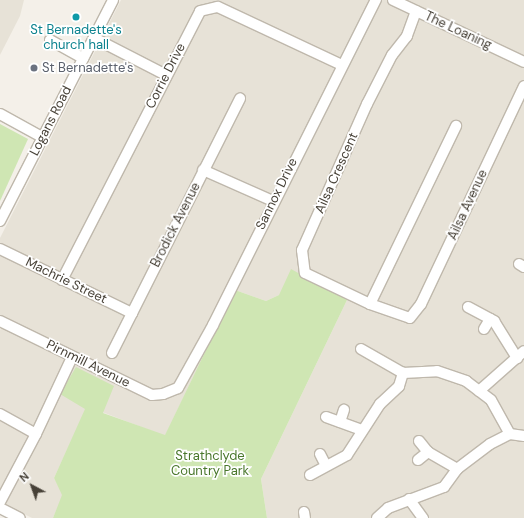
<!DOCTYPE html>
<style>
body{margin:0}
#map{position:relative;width:524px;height:518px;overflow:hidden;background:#f4f0e9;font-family:"DM Sans",sans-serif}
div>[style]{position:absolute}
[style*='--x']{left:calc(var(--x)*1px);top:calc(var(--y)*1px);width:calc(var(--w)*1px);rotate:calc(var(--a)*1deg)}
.residential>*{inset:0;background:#e7e2d7}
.green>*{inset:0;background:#cfe6b3}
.roads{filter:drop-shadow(1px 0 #bfb8ac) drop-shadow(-1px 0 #bfb8ac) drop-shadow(0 1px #bfb8ac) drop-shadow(0 -1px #bfb8ac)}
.minor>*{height:10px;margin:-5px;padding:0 5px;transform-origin:5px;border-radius:5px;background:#fff}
.dots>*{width:11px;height:11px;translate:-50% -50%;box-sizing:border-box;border:2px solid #fff;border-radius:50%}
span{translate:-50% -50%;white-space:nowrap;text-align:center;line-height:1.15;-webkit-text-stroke:3.5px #fff;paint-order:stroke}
.culture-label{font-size:13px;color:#0d838f}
.street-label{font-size:13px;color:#474137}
.worship-label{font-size:13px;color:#5b616d}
.left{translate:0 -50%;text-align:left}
.park-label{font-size:13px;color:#49772c}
.north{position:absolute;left:12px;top:466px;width:40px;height:40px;-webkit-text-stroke:3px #fff;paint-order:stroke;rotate:319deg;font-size:11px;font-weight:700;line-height:16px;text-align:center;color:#474137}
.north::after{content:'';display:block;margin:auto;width:14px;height:18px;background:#474137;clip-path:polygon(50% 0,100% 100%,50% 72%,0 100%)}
</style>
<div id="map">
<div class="residential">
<i style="clip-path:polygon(0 0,24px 0,20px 16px,0 55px)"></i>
<i style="clip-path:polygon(121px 0,524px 0,524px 518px,267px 518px,261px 479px,347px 300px,279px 295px,266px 301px,235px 290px,165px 436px,102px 412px,86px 409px,54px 478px,63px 495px,53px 518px,32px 518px,0 502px,0 330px,5px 321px,0 317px,0 238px)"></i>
</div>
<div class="green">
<i style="clip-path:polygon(0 124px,28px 139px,0 201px)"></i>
<i style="clip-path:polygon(291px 269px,347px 300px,261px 479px,267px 518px,53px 518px,62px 495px,54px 478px,85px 409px,60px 394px,76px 367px,114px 386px,103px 413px,165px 435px,235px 290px,266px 301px,279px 295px)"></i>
</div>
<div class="roads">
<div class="minor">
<i style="--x:393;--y:0;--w:145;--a:25.3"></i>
<i style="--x:416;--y:11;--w:27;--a:110"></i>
<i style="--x:407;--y:36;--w:24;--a:128"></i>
<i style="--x:392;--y:55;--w:55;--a:117"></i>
<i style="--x:367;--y:104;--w:160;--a:114"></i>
<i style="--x:302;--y:250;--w:23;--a:83"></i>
<i style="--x:305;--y:273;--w:72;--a:25.5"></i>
<i style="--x:370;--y:304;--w:42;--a:19.3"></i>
<i style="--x:410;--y:318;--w:18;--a:-52"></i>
<i style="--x:421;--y:304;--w:241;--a:-64.7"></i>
<i style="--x:94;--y:38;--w:81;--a:27.2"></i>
<i style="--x:50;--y:40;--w:38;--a:29"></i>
<i style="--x:0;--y:114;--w:48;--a:28.7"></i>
<i style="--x:203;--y:170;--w:77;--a:23.9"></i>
<i style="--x:0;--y:221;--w:248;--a:-62.9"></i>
<i style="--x:0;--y:249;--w:147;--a:25.9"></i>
<i style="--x:519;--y:264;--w:6;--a:31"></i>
<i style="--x:62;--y:280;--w:302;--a:-62.8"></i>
<i style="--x:200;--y:11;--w:18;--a:-13"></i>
<i style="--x:218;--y:7;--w:137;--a:25.1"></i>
<i style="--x:370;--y:304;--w:198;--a:-64.2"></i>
<i style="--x:468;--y:307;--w:30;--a:28"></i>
<i style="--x:494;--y:321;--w:44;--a:58.1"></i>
<i style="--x:0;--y:321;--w:169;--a:26"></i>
<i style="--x:152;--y:395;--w:11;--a:-5"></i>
<i style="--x:163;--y:394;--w:16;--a:-22"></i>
<i style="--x:178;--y:388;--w:72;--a:-60.9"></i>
<i style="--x:213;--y:325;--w:364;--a:-63.4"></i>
<i style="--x:484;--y:329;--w:12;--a:-59"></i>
<i style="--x:361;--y:349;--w:48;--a:29.7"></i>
<i style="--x:403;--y:373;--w:34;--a:-3"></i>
<i style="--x:437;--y:371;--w:31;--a:19"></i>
<i style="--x:466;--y:381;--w:31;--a:37"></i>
<i style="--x:491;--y:400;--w:39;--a:61"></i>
<i style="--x:112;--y:353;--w:285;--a:-63.3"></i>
<i style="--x:479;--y:391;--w:60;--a:-41.6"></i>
<i style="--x:0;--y:414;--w:41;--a:29.1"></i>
<i style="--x:326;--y:417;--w:38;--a:20"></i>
<i style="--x:340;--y:422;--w:13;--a:-72"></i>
<i style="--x:419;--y:441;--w:14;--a:51"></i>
<i style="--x:428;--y:452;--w:34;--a:30"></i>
<i style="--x:320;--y:454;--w:13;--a:63"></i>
<i style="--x:418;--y:460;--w:13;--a:-39"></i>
<i style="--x:310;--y:475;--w:42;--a:-28.4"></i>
<i style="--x:347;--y:455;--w:61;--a:-57.1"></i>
<i style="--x:380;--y:404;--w:26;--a:-43"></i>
<i style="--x:399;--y:386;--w:14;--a:-73"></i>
<i style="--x:409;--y:499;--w:24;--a:54"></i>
<i style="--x:0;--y:502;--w:77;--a:-62.1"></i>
<i style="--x:36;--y:434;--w:85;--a:-64.9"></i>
<i style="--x:0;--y:508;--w:22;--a:27"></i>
<i style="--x:304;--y:512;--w:6;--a:81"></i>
<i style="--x:377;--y:518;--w:15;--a:-42"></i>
<i style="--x:388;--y:508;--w:60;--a:-20.6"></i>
<i style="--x:444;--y:487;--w:22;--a:-54"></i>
<i style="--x:457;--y:469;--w:41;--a:-37.1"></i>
<i style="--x:490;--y:444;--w:22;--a:-27"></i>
<i style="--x:510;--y:434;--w:14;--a:8"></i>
</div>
</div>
<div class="dots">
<i style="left:76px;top:17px;background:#0f9aa8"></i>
<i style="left:34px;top:68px;background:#6b7280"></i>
</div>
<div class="culture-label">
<span style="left:76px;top:38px">St Bernadette's<br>church hall</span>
</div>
<div class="street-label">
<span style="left:458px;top:31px;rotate:25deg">The Loaning</span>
<span style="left:166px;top:76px;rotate:-63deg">Corrie Drive</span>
<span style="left:51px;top:121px;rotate:-63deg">Logans Road</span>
<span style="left:337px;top:173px;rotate:-66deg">Ailsa Crescent</span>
<span style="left:277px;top:194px;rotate:-64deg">Sannox Drive</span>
<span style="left:468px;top:205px;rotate:-65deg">Ailsa Avenue</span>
<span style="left:176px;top:225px;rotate:-63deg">Brodick Avenue</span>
<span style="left:66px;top:281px;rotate:26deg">Machrie Street</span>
<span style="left:88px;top:364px;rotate:26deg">Pirnmill Avenue</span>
</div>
<div class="worship-label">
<span class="left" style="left:42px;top:68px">St Bernadette's</span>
</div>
<div class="park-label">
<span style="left:210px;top:464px">Strathclyde<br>Country Park</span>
</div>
<div class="north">N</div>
</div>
